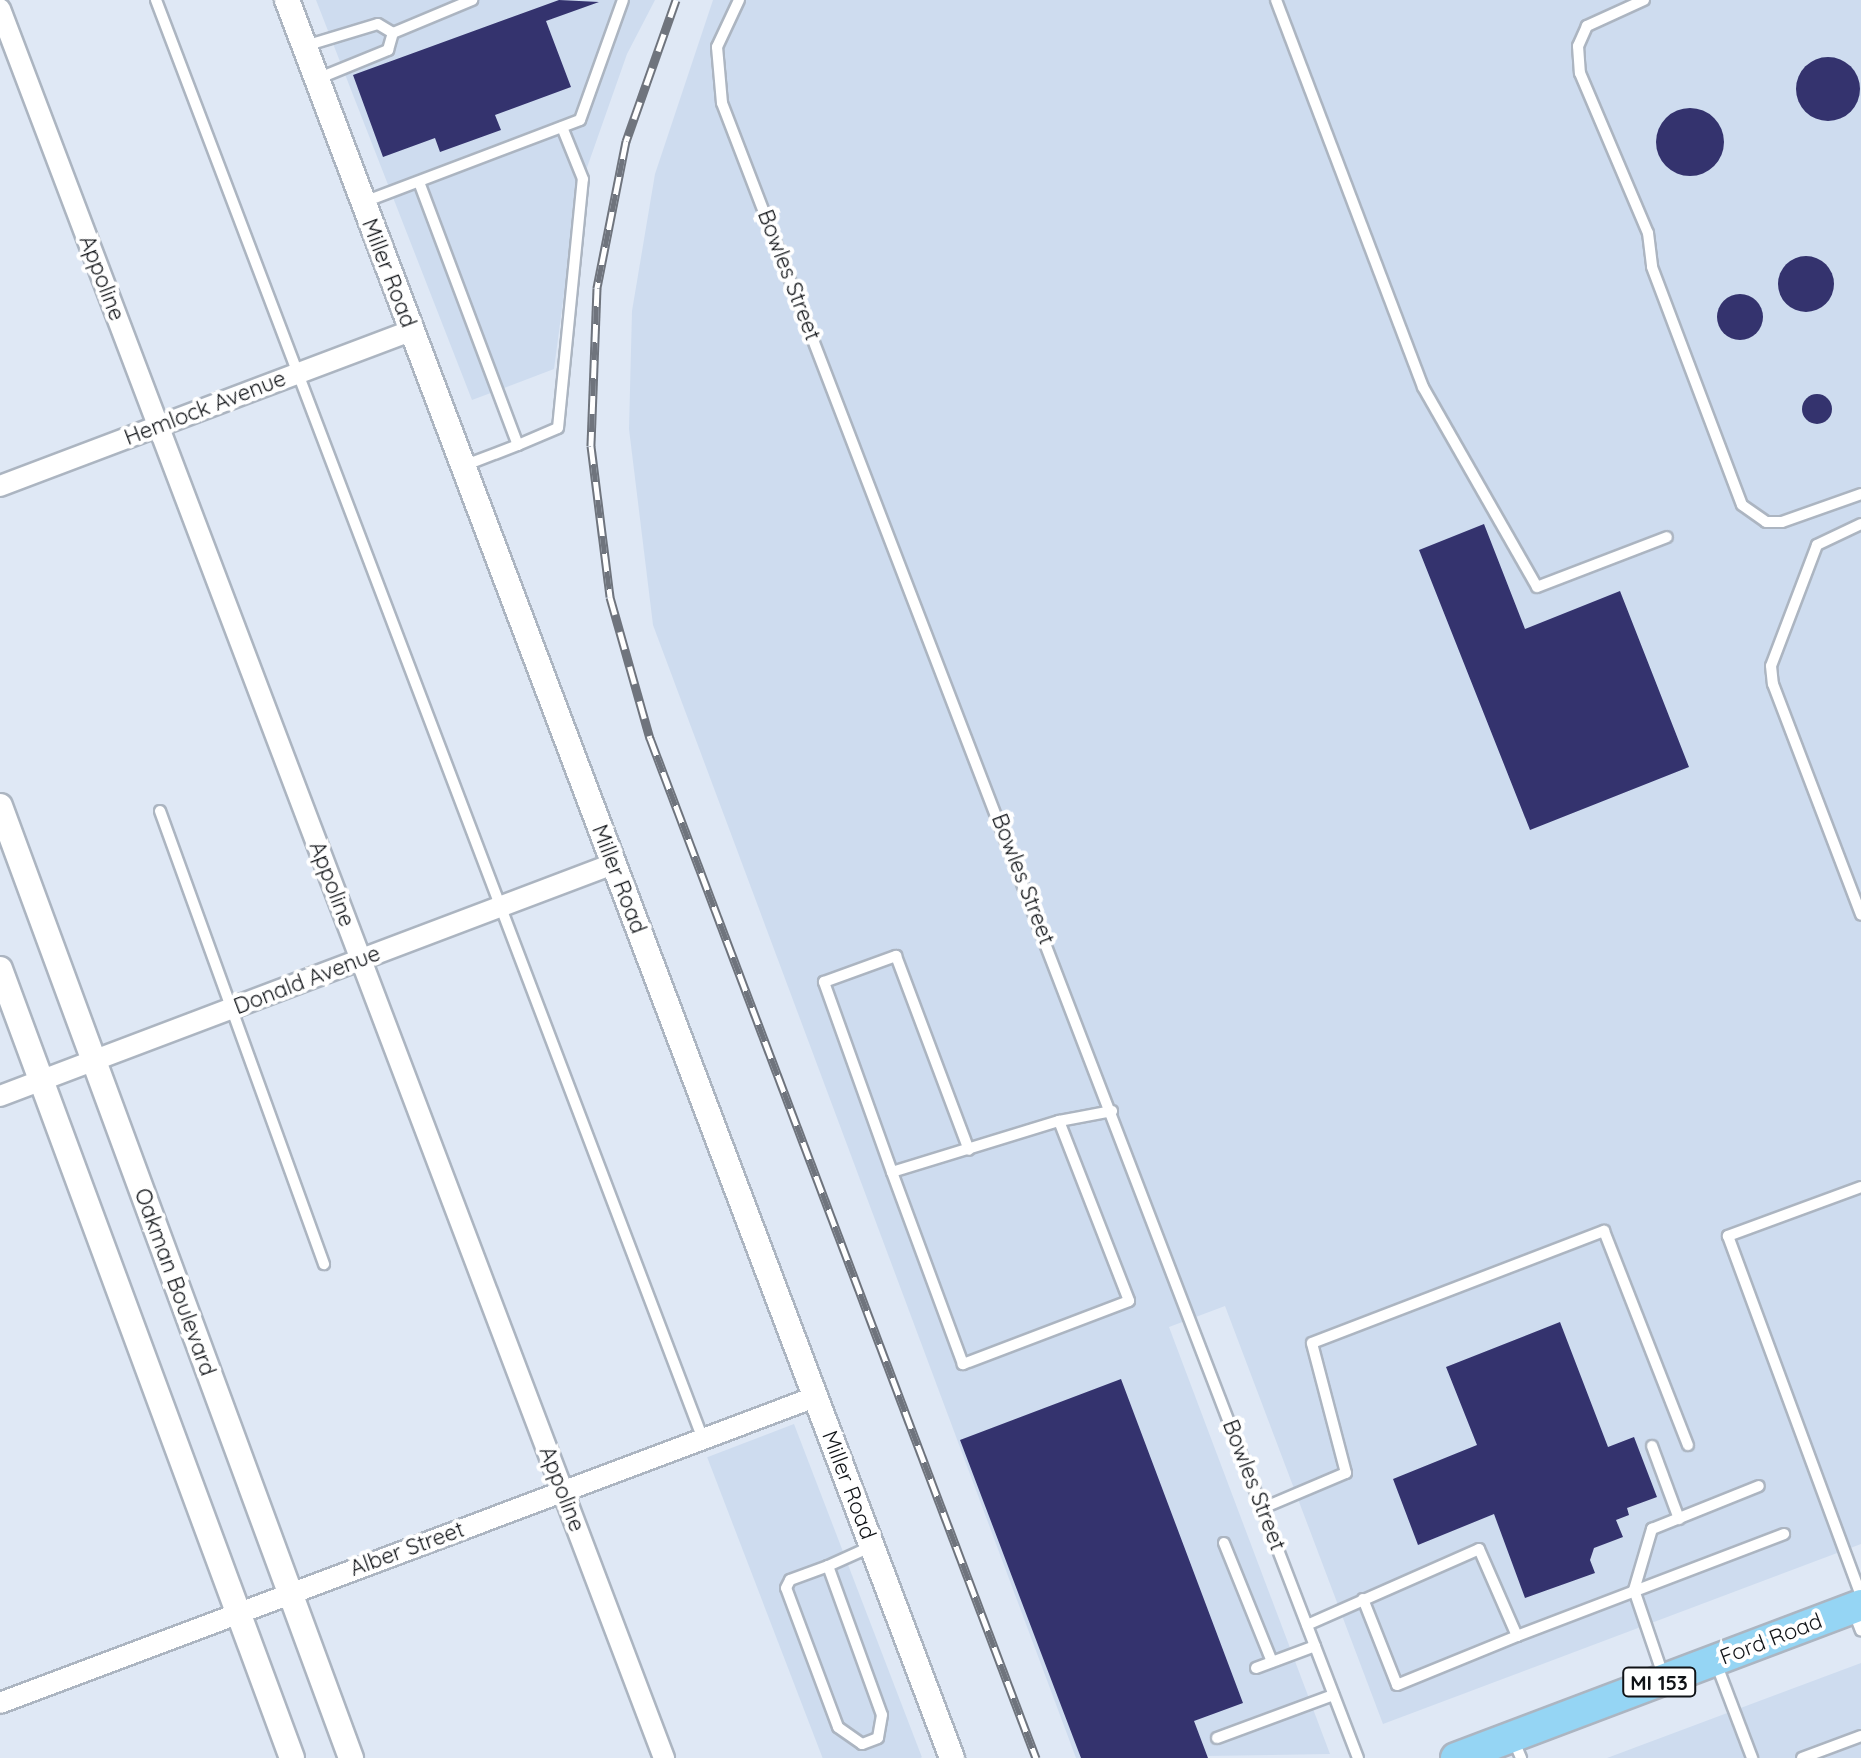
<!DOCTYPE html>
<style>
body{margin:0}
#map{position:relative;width:1861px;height:1758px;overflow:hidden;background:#dfe8f5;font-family:Quicksand,sans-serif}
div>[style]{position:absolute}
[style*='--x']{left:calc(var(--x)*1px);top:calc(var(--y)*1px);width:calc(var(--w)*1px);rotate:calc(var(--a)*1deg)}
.built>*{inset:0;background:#cedcef;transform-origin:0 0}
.building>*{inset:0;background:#34336e}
.round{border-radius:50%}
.roads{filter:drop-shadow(2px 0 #acb5c1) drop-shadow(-2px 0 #acb5c1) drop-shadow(0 2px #acb5c1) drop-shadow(0 -2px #acb5c1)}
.service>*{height:10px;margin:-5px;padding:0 5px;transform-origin:5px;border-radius:5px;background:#fff}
.minor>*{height:20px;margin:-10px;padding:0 10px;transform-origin:10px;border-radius:10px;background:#fff}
.tertiary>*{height:24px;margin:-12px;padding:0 12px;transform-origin:12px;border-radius:12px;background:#fff}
.primary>*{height:30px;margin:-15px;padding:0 15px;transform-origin:15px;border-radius:15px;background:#95d5f4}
.rail>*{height:9px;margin-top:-4.5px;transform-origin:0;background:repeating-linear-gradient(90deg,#fff 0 18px,#6f747d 0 36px);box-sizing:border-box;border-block:2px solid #6f747d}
span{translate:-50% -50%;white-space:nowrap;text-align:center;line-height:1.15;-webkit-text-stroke:8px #fff;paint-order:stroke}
.shield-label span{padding:2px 6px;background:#fff;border:2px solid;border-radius:6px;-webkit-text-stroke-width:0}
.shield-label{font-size:20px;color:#101317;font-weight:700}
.street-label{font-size:22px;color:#101317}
</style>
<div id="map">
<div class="built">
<i style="clip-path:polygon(316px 0,655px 0,627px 54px,577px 196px,554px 369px,472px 400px)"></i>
<i style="clip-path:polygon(713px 0,1861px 0,1861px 1544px,1383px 1724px,1225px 1306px,1169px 1327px,1330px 1754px,1076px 1758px,653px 625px,629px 429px,632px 311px,655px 174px)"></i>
<i style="left:794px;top:1424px;width:357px;height:93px;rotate:69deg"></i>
<i style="clip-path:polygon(1861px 1663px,1861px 1758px,1607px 1758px,1853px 1666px)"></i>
</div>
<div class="building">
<i style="clip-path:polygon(559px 0,599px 2px,546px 21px,571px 87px,495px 115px,501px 130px,440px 152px,435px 138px,383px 157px,353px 75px)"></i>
<i class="round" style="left:1796px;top:57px;width:64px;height:64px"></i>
<i class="round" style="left:1656px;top:108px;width:68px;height:68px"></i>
<i class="round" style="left:1778px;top:256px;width:56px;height:56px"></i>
<i class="round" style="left:1717px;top:294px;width:46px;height:46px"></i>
<i class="round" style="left:1802px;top:394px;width:30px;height:30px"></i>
<i style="clip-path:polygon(1484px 524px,1525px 629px,1620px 591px,1689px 767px,1530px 830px,1419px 550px)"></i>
<i style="clip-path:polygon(1560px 1322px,1608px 1447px,1634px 1437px,1657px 1497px,1627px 1508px,1629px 1515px,1616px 1520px,1623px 1537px,1594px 1548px,1590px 1560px,1595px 1573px,1525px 1598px,1494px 1514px,1418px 1545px,1393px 1479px,1477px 1445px,1446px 1367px)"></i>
<i style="clip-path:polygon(1121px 1379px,1243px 1703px,1194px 1721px,1208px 1758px,1081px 1758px,960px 1440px)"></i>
</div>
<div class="roads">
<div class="service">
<i style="--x:156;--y:0;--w:1539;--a:69.19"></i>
<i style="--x:739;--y:0;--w:52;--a:115.1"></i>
<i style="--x:717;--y:47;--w:56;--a:84.9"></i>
<i style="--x:722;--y:103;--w:1773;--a:68.98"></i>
<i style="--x:1276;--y:0;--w:414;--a:69.2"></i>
<i style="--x:1423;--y:387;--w:230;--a:60.3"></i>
<i style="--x:1537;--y:587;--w:139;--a:-21"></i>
<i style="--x:1644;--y:0;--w:63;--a:155.5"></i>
<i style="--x:1587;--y:26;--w:22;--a:114"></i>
<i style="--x:1578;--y:46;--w:27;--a:86"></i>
<i style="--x:1580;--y:73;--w:174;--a:67"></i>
<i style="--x:1648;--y:233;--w:34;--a:83"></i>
<i style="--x:1652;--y:267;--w:254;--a:69.3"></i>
<i style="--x:1742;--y:505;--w:29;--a:35"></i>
<i style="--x:1766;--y:522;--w:16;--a:0"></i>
<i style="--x:1782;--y:522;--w:84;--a:-19.5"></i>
<i style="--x:393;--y:33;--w:86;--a:-22.7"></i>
<i style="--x:305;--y:46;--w:76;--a:-16.8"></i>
<i style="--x:378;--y:24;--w:17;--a:31"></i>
<i style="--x:317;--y:79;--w:77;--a:-22.2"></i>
<i style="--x:388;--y:50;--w:18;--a:-74"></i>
<i style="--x:419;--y:182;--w:281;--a:69.4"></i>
<i style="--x:518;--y:445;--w:43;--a:-23"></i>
<i style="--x:558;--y:428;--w:250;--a:-84.3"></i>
<i style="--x:583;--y:179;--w:56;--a:-112"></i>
<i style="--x:364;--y:202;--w:231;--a:-20.8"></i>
<i style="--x:580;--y:120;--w:127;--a:-70.3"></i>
<i style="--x:463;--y:466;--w:59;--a:-20.9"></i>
<i style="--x:1861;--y:524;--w:49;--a:154.5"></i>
<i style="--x:1817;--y:545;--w:129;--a:110.8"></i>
<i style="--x:1771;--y:666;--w:18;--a:84"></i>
<i style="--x:1773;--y:684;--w:247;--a:69.1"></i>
<i style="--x:160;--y:811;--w:482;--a:70.1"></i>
<i style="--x:1059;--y:1121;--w:193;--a:68.7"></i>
<i style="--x:1129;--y:1301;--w:178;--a:159.2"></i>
<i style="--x:963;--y:1364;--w:205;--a:-110.3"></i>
<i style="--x:892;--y:1172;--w:175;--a:-17"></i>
<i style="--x:1059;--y:1121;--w:54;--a:-10.7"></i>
<i style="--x:892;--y:1172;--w:202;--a:-109.7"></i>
<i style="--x:824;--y:982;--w:77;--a:-19.9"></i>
<i style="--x:896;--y:956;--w:207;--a:69.4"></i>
<i style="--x:1861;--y:1187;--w:142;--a:159.8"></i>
<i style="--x:1728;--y:1236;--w:383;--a:69.7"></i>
<i style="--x:1652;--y:1446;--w:78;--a:69.7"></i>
<i style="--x:1263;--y:1508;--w:90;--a:-22.9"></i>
<i style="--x:1346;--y:1473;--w:134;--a:-104.7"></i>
<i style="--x:1312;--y:1343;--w:313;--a:-21"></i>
<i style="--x:1604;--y:1231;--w:230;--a:68.6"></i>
<i style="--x:1224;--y:1543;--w:128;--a:68"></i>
<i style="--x:828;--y:1566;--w:158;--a:70.1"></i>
<i style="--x:882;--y:1715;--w:23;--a:100"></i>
<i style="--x:878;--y:1738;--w:17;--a:159"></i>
<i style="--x:862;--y:1744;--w:29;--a:-145"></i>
<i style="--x:838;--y:1727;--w:148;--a:-110.5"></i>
<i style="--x:786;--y:1588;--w:9;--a:-63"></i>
<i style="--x:790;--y:1580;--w:40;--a:-20.2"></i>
<i style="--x:828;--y:1566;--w:46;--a:-24.3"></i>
<i style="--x:1363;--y:1599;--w:92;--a:68.4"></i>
<i style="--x:1397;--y:1685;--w:130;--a:-22.2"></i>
<i style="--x:1853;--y:1610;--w:22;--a:69"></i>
<i style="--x:1307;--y:1625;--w:188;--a:-23.8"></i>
<i style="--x:1479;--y:1549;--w:95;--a:66.4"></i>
<i style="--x:1517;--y:1636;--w:286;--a:-20.9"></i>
<i style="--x:1716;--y:1663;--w:102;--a:69.2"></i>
<i style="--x:1256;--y:1668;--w:63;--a:-20.4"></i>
<i style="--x:1664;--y:1678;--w:93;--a:-108.8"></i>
<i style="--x:1634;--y:1590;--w:64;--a:-73.6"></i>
<i style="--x:1652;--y:1529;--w:115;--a:-21.9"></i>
<i style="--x:1217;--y:1738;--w:124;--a:-20.3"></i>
<i style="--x:1513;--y:1739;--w:21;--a:67"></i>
<i style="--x:1802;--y:1758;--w:63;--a:-20.4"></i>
</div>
<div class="minor">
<i style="--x:0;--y:9;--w:1871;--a:69.21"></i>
<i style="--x:0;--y:486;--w:439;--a:-20.7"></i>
<i style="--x:0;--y:1096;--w:655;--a:-20.73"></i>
<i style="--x:0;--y:1703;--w:871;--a:-20.58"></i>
</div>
<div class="tertiary">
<i style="--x:287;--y:0;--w:1880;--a:69.28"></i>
<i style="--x:0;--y:806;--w:1015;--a:69.76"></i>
<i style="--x:0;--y:969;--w:841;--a:69.69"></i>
</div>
<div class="primary">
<i style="--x:1456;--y:1758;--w:433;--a:-20.7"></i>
</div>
</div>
<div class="rail">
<i style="--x:676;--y:0;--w:150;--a:109.5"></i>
<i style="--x:626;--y:141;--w:150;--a:101.2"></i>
<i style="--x:597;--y:288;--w:158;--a:92.2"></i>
<i style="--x:591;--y:446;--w:152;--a:82.8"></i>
<i style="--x:610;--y:597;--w:147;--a:74.2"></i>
<i style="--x:650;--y:738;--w:1091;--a:69.27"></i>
</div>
<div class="shield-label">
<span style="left:1659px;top:1682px">MI 153</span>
</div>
<div class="street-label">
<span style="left:389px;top:273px;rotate:69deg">Miller Road</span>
<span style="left:789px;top:275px;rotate:69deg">Bowles Street</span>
<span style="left:102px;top:278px;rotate:69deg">Appoline</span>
<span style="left:205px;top:408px;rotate:-21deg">Hemlock Avenue</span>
<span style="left:619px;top:879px;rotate:69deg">Miller Road</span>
<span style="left:1023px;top:879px;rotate:69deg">Bowles Street</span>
<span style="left:332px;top:884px;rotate:69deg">Appoline</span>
<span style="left:307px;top:980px;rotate:-21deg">Donald Avenue</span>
<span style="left:175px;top:1282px;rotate:70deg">Oakman Boulevard</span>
<span style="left:849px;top:1485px;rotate:69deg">Miller Road</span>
<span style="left:1254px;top:1485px;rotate:69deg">Bowles Street</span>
<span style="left:562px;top:1489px;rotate:69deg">Appoline</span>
<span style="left:407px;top:1549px;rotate:-20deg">Alber Street</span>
<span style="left:1771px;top:1639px;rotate:-21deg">Ford Road</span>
</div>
</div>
